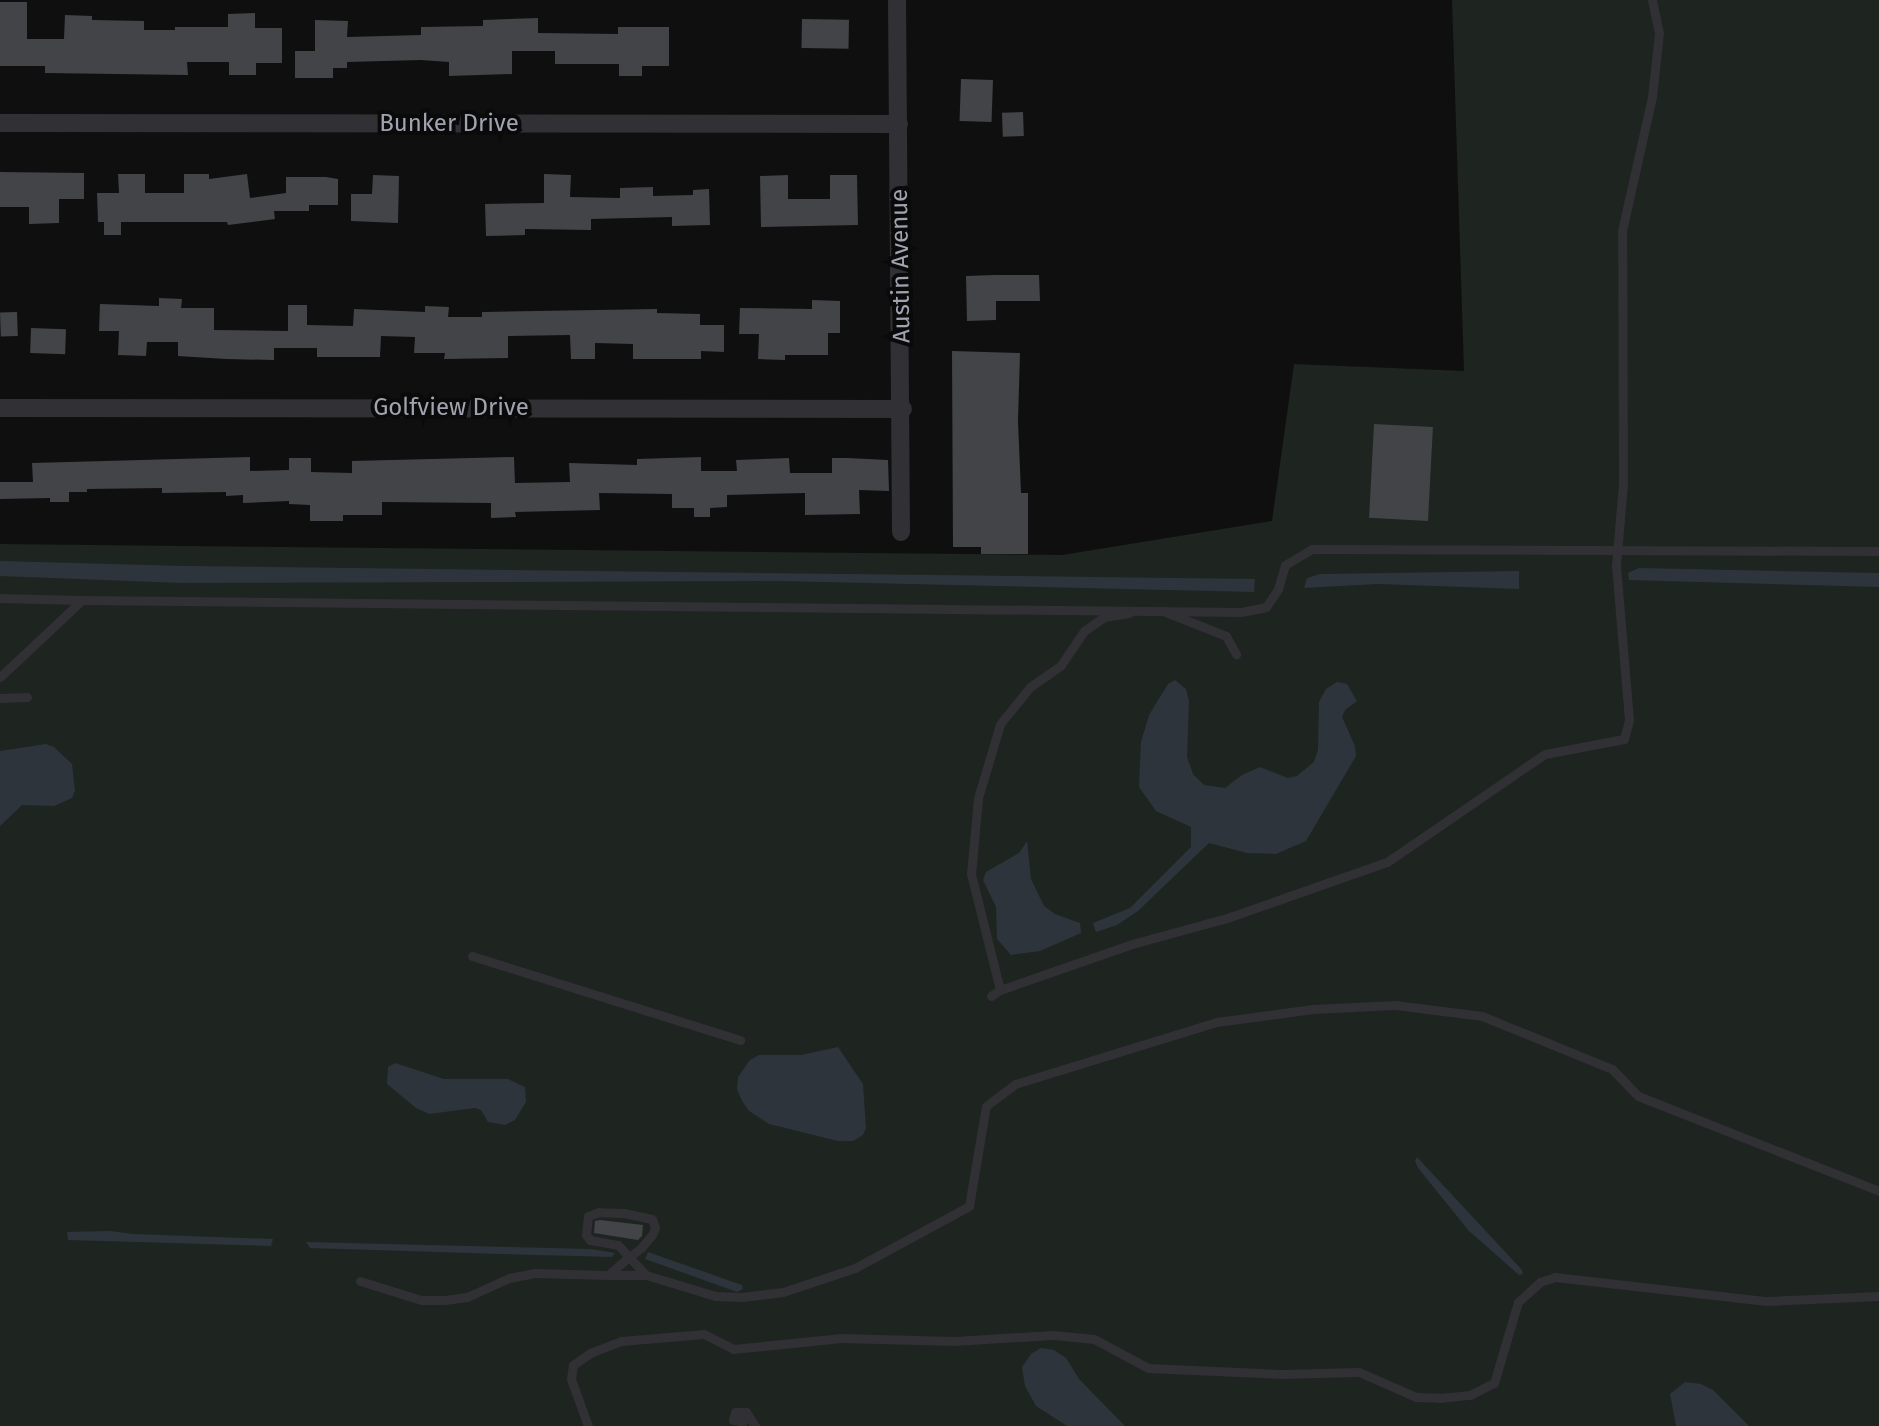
<!DOCTYPE html>
<style>
body{margin:0}
#map{position:relative;width:1879px;height:1426px;overflow:hidden;background:#0f0f10;font-family:"Fira Sans",sans-serif}
div>[style]{position:absolute}
[style*='--x']{left:calc(var(--x)*1px);top:calc(var(--y)*1px);width:calc(var(--w)*1px);rotate:calc(var(--a)*1deg)}
.green>*{inset:0;background:#1e241f}
.water>*{inset:0;background:#2e343b}
.building>*{inset:0;background:#434448;transform-origin:0 0}
.service>*{height:9px;margin:-4.5px;padding:0 4.5px;transform-origin:4.5px;border-radius:4.5px;background:#303035}
.minor>*{height:18px;margin:-9px;padding:0 9px;transform-origin:9px;border-radius:9px;background:#303035}
span{translate:-50% -50%;white-space:nowrap;text-align:center;line-height:1.15;-webkit-text-stroke:8px #0a0a0b;paint-order:stroke}
.street-label{font-size:24px;color:#a1a4b0}
</style>
<div id="map">
<div class="green">
<i style="clip-path:polygon(1452px 0,1879px 0,1879px 1426px,0 1426px,0 544px,1062px 555px,1272px 521px,1294px 364px,1464px 371px)"></i>
</div>
<div class="water">
<i style="clip-path:polygon(0 561px,186px 566px,1255px 579px,1254px 592px,780px 581px,182px 583px,0 576px)"></i>
<i style="clip-path:polygon(1639px 568px,1879px 573px,1879px 587px,1629px 580px,1628px 573px)"></i>
<i style="clip-path:polygon(1519px 571px,1519px 589px,1378px 584px,1304px 588px,1307px 578px,1320px 574px)"></i>
<i style="clip-path:polygon(1175px 680px,1186px 689px,1189px 701px,1187px 757px,1193px 774px,1204px 785px,1225px 788px,1242px 775px,1260px 767px,1288px 778px,1297px 776px,1314px 762px,1318px 750px,1319px 702px,1326px 689px,1337px 682px,1347px 684px,1357px 701px,1345px 710px,1342px 717px,1355px 746px,1356px 756px,1306px 841px,1276px 854px,1247px 853px,1209px 843px,1138px 911px,1117px 925px,1096px 932px,1093px 923px,1130px 908px,1191px 847px,1191px 827px,1156px 811px,1139px 787px,1141px 742px,1149px 715px,1168px 684px)"></i>
<i style="clip-path:polygon(46px 744px,54px 747px,72px 764px,75px 791px,72px 798px,54px 806px,22px 805px,0 826px,0 751px)"></i>
<i style="clip-path:polygon(1027px 841px,1031px 879px,1044px 906px,1055px 914px,1080px 923px,1081px 933px,1040px 951px,1011px 955px,997px 939px,996px 907px,983px 880px,986px 872px,1019px 853px)"></i>
<i style="clip-path:polygon(838px 1047px,863px 1084px,866px 1128px,863px 1135px,853px 1141px,838px 1141px,769px 1124px,749px 1111px,742px 1101px,737px 1089px,738px 1077px,750px 1060px,759px 1055px,801px 1055px)"></i>
<i style="clip-path:polygon(395px 1063px,444px 1079px,508px 1079px,525px 1087px,526px 1102px,515px 1120px,505px 1125px,488px 1122px,481px 1110px,475px 1108px,429px 1114px,416px 1108px,387px 1084px,388px 1067px)"></i>
<i style="clip-path:polygon(1417px 1157px,1522px 1270px,1523px 1274px,1519px 1275px,1469px 1231px,1418px 1168px,1415px 1161px)"></i>
<i style="clip-path:polygon(111px 1231px,133px 1234px,273px 1239px,271px 1246px,68px 1240px,67px 1232px)"></i>
<i style="clip-path:polygon(306px 1242px,591px 1249px,615px 1253px,612px 1257px,501px 1254px,310px 1248px)"></i>
<i style="clip-path:polygon(648px 1252px,742px 1285px,743px 1289px,737px 1292px,645px 1259px)"></i>
<i style="clip-path:polygon(1041px 1348px,1054px 1350px,1066px 1358px,1079px 1379px,1125px 1426px,1067px 1426px,1036px 1406px,1025px 1386px,1022px 1367px,1031px 1354px)"></i>
<i style="clip-path:polygon(1685px 1382px,1701px 1384px,1713px 1390px,1749px 1426px,1676px 1426px,1670px 1394px)"></i>
</div>
<div class="building">
<i style="clip-path:polygon(0 2px,27px 2px,27px 39px,64px 39px,65px 15px,92px 16px,92px 20px,144px 21px,144px 30px,175px 30px,175px 27px,228px 27px,228px 14px,255px 13px,255px 28px,282px 28px,282px 63px,256px 63px,256px 75px,229px 75px,229px 62px,187px 62px,188px 75px,45px 73px,45px 66px,0 66px)"></i>
<i style="clip-path:polygon(538px 18px,538px 33px,618px 34px,618px 27px,669px 27px,669px 66px,642px 66px,642px 76px,619px 76px,619px 64px,555px 64px,555px 51px,512px 51px,512px 74px,449px 76px,449px 62px,421px 60px,347px 62px,347px 68px,333px 68px,333px 78px,295px 78px,295px 51px,315px 51px,315px 20px,348px 21px,347px 37px,421px 35px,421px 27px,483px 26px,483px 20px)"></i>
<i style="left:802px;top:19px;width:47px;height:29px;rotate:1deg"></i>
<i style="left:961px;top:79px;width:32px;height:42px;rotate:2deg"></i>
<i style="left:1023px;top:112px;width:24px;height:21px;rotate:88deg"></i>
<i style="clip-path:polygon(0 172px,84px 173px,84px 199px,59px 199px,59px 223px,29px 224px,29px 207px,0 207px)"></i>
<i style="clip-path:polygon(118px 174px,145px 174px,145px 193px,184px 193px,184px 174px,209px 174px,209px 179px,247px 174px,250px 198px,286px 193px,286px 177px,326px 177px,338px 179px,338px 205px,309px 205px,309px 211px,274px 211px,275px 219px,228px 225px,227px 222px,121px 222px,121px 235px,104px 235px,104px 222px,98px 222px,97px 193px,119px 193px)"></i>
<i style="clip-path:polygon(544px 174px,571px 175px,570px 197px,620px 198px,620px 188px,653px 187px,653px 196px,693px 195px,693px 190px,709px 189px,710px 225px,672px 226px,672px 217px,591px 219px,591px 230px,525px 229px,525px 235px,486px 236px,485px 204px,544px 203px)"></i>
<i style="clip-path:polygon(373px 175px,399px 176px,398px 223px,351px 221px,351px 194px,372px 194px)"></i>
<i style="clip-path:polygon(788px 175px,788px 199px,830px 199px,830px 175px,857px 175px,858px 225px,761px 227px,760px 176px)"></i>
<i style="clip-path:polygon(995px 275px,1039px 275px,1040px 301px,996px 301px,996px 320px,967px 321px,966px 276px)"></i>
<i style="clip-path:polygon(159px 298px,182px 299px,181px 308px,214px 308px,214px 330px,288px 331px,288px 305px,307px 305px,307px 325px,353px 326px,354px 309px,425px 312px,425px 306px,449px 307px,448px 317px,482px 317px,482px 312px,657px 309px,657px 313px,700px 314px,700px 325px,724px 325px,724px 352px,701px 351px,701px 359px,633px 359px,633px 344px,595px 343px,595px 359px,571px 359px,570px 335px,508px 336px,508px 358px,444px 359px,445px 353px,414px 353px,415px 337px,381px 336px,380px 357px,317px 357px,317px 348px,274px 348px,274px 360px,226px 359px,178px 356px,178px 342px,147px 342px,146px 356px,118px 355px,119px 331px,99px 331px,100px 304px,159px 306px)"></i>
<i style="clip-path:polygon(812px 300px,840px 301px,840px 333px,828px 333px,828px 355px,785px 355px,785px 360px,758px 359px,759px 334px,739px 334px,740px 308px,812px 309px)"></i>
<i style="left:17px;top:312px;width:24px;height:17px;rotate:88deg"></i>
<i style="left:31px;top:328px;width:35px;height:25px;rotate:2deg"></i>
<i style="clip-path:polygon(952px 351px,1020px 353px,1018px 421px,1021px 493px,1028px 493px,1028px 554px,981px 554px,981px 547px,953px 547px)"></i>
<i style="left:1374px;top:424px;width:59px;height:94px;rotate:3deg"></i>
<i style="clip-path:polygon(250px 457px,250px 471px,289px 470px,289px 458px,311px 458px,311px 472px,352px 473px,352px 461px,514px 457px,515px 483px,570px 482px,569px 463px,637px 465px,637px 459px,701px 457px,701px 471px,737px 471px,736px 460px,789px 458px,790px 473px,832px 473px,832px 458px,847px 458px,888px 460px,889px 491px,859px 490px,860px 514px,805px 515px,805px 493px,727px 495px,727px 507px,710px 508px,710px 517px,694px 517px,694px 508px,672px 508px,672px 494px,599px 493px,600px 510px,515px 512px,516px 517px,491px 518px,491px 503px,382px 502px,382px 515px,343px 515px,343px 521px,310px 521px,310px 505px,289px 504px,289px 501px,243px 503px,243px 495px,226px 496px,226px 492px,162px 493px,162px 488px,87px 489px,87px 492px,69px 492px,69px 502px,50px 502px,50px 498px,0 499px,0 482px,33px 482px,32px 463px)"></i>
<i style="clip-path:polygon(600px 1220px,643px 1225px,642px 1236px,638px 1240px,594px 1233px,595px 1221px)"></i>
</div>
<div class="service">
<i style="--x:0;--y:598;--w:82;--a:1.4"></i>
<i style="--x:82;--y:600;--w:112;--a:136.8"></i>
<i style="--x:82;--y:600;--w:1159;--a:0.59"></i>
<i style="--x:1241;--y:612;--w:25;--a:-11"></i>
<i style="--x:1266;--y:607;--w:22;--a:-56"></i>
<i style="--x:1278;--y:589;--w:25;--a:-74"></i>
<i style="--x:1285;--y:565;--w:31;--a:-31"></i>
<i style="--x:1312;--y:549;--w:567;--a:0.2"></i>
<i style="--x:1163;--y:611;--w:68;--a:21.6"></i>
<i style="--x:1226;--y:636;--w:21;--a:61"></i>
<i style="--x:0;--y:698;--w:27;--a:-2"></i>
<i style="--x:472;--y:956;--w:281;--a:17.4"></i>
<i style="--x:1000;--y:990;--w:140;--a:-19.2"></i>
<i style="--x:1132;--y:944;--w:98;--a:-15.3"></i>
<i style="--x:1227;--y:918;--w:170;--a:-19.3"></i>
<i style="--x:1387;--y:862;--w:191;--a:-34.4"></i>
<i style="--x:1545;--y:754;--w:80;--a:-10.8"></i>
<i style="--x:1624;--y:739;--w:20;--a:-75"></i>
<i style="--x:1629;--y:720;--w:155;--a:-94.8"></i>
<i style="--x:1616;--y:566;--w:83;--a:-85.2"></i>
<i style="--x:1623;--y:483;--w:252;--a:-90.2"></i>
<i style="--x:1622;--y:231;--w:137;--a:-77.4"></i>
<i style="--x:1652;--y:97;--w:64;--a:-83.8"></i>
<i style="--x:1659;--y:33;--w:34;--a:-102"></i>
<i style="--x:991;--y:996;--w:11;--a:-34"></i>
<i style="--x:1000;--y:990;--w:120;--a:-104"></i>
<i style="--x:971;--y:874;--w:76;--a:-84.7"></i>
<i style="--x:978;--y:798;--w:77;--a:-73.4"></i>
<i style="--x:1000;--y:724;--w:48;--a:-51"></i>
<i style="--x:1030;--y:687;--w:38;--a:-35"></i>
<i style="--x:1061;--y:665;--w:41;--a:-55.9"></i>
<i style="--x:1084;--y:631;--w:24;--a:-35"></i>
<i style="--x:1104;--y:617;--w:25;--a:-9"></i>
<i style="--x:646;--y:1275;--w:72;--a:16.9"></i>
<i style="--x:715;--y:1296;--w:27;--a:2"></i>
<i style="--x:742;--y:1297;--w:41;--a:-7"></i>
<i style="--x:783;--y:1292;--w:76;--a:-18.4"></i>
<i style="--x:855;--y:1268;--w:130;--a:-28.5"></i>
<i style="--x:969;--y:1206;--w:101;--a:-80.4"></i>
<i style="--x:986;--y:1106;--w:36;--a:-37"></i>
<i style="--x:1015;--y:1084;--w:210;--a:-17.1"></i>
<i style="--x:1216;--y:1022;--w:98;--a:-7.6"></i>
<i style="--x:1313;--y:1009;--w:82;--a:-2.8"></i>
<i style="--x:1395;--y:1005;--w:88;--a:7.2"></i>
<i style="--x:1482;--y:1016;--w:140;--a:22.2"></i>
<i style="--x:1612;--y:1069;--w:37;--a:46"></i>
<i style="--x:1638;--y:1096;--w:259;--a:21.5"></i>
<i style="--x:360;--y:1281;--w:64;--a:17.3"></i>
<i style="--x:421;--y:1300;--w:24;--a:0"></i>
<i style="--x:445;--y:1300;--w:22;--a:-8"></i>
<i style="--x:467;--y:1297;--w:46;--a:-24.3"></i>
<i style="--x:509;--y:1278;--w:25;--a:-11"></i>
<i style="--x:534;--y:1273;--w:74;--a:1.5"></i>
<i style="--x:608;--y:1275;--w:28;--a:-41"></i>
<i style="--x:629;--y:1257;--w:15;--a:-37"></i>
<i style="--x:641;--y:1248;--w:17;--a:-50"></i>
<i style="--x:652;--y:1235;--w:8;--a:-67"></i>
<i style="--x:655;--y:1228;--w:9;--a:-108"></i>
<i style="--x:652;--y:1219;--w:30;--a:-168"></i>
<i style="--x:623;--y:1213;--w:24;--a:-178"></i>
<i style="--x:599;--y:1212;--w:12;--a:160"></i>
<i style="--x:588;--y:1216;--w:19;--a:96"></i>
<i style="--x:586;--y:1235;--w:6;--a:51"></i>
<i style="--x:590;--y:1240;--w:28;--a:10"></i>
<i style="--x:618;--y:1245;--w:16;--a:47"></i>
<i style="--x:629;--y:1257;--w:25;--a:47"></i>
<i style="--x:646;--y:1275;--w:38;--a:180"></i>
<i style="--x:588;--y:1426;--w:50;--a:-109.9"></i>
<i style="--x:571;--y:1379;--w:14;--a:-82"></i>
<i style="--x:573;--y:1365;--w:21;--a:-35"></i>
<i style="--x:590;--y:1353;--w:33;--a:-21"></i>
<i style="--x:621;--y:1341;--w:83;--a:-4.8"></i>
<i style="--x:704;--y:1334;--w:33;--a:27"></i>
<i style="--x:733;--y:1349;--w:109;--a:-5.8"></i>
<i style="--x:841;--y:1338;--w:113;--a:1.5"></i>
<i style="--x:954;--y:1341;--w:99;--a:-3.5"></i>
<i style="--x:1053;--y:1335;--w:41;--a:5.6"></i>
<i style="--x:1094;--y:1339;--w:61;--a:28.2"></i>
<i style="--x:1148;--y:1368;--w:134;--a:2.6"></i>
<i style="--x:1282;--y:1374;--w:77;--a:-1.5"></i>
<i style="--x:1359;--y:1372;--w:62;--a:23.7"></i>
<i style="--x:1416;--y:1397;--w:24;--a:2"></i>
<i style="--x:1440;--y:1398;--w:30;--a:-6"></i>
<i style="--x:1470;--y:1395;--w:27;--a:-27"></i>
<i style="--x:1494;--y:1383;--w:84;--a:-73.5"></i>
<i style="--x:1518;--y:1302;--w:30;--a:-42"></i>
<i style="--x:1540;--y:1282;--w:16;--a:-18"></i>
<i style="--x:1555;--y:1277;--w:213;--a:6.5"></i>
<i style="--x:1767;--y:1301;--w:112;--a:-2.6"></i>
<i style="--x:742;--y:1426;--w:5;--a:-79"></i>
<i style="--x:743;--y:1421;--w:10;--a:-174"></i>
<i style="--x:733;--y:1420;--w:8;--a:-76"></i>
<i style="--x:735;--y:1412;--w:11;--a:0"></i>
<i style="--x:746;--y:1412;--w:17;--a:57"></i>
</div>
<div class="minor">
<i style="--x:897;--y:0;--w:532;--a:89.57"></i>
<i style="--x:0;--y:123;--w:899;--a:0.06"></i>
<i style="--x:0;--y:408;--w:903;--a:0.06"></i>
</div>
<div class="street-label">
<span style="left:449px;top:124px">Bunker Drive</span>
<span style="left:901px;top:266px;rotate:-91deg">Austin Avenue</span>
<span style="left:451px;top:408px">Golfview Drive</span>
</div>
</div>
